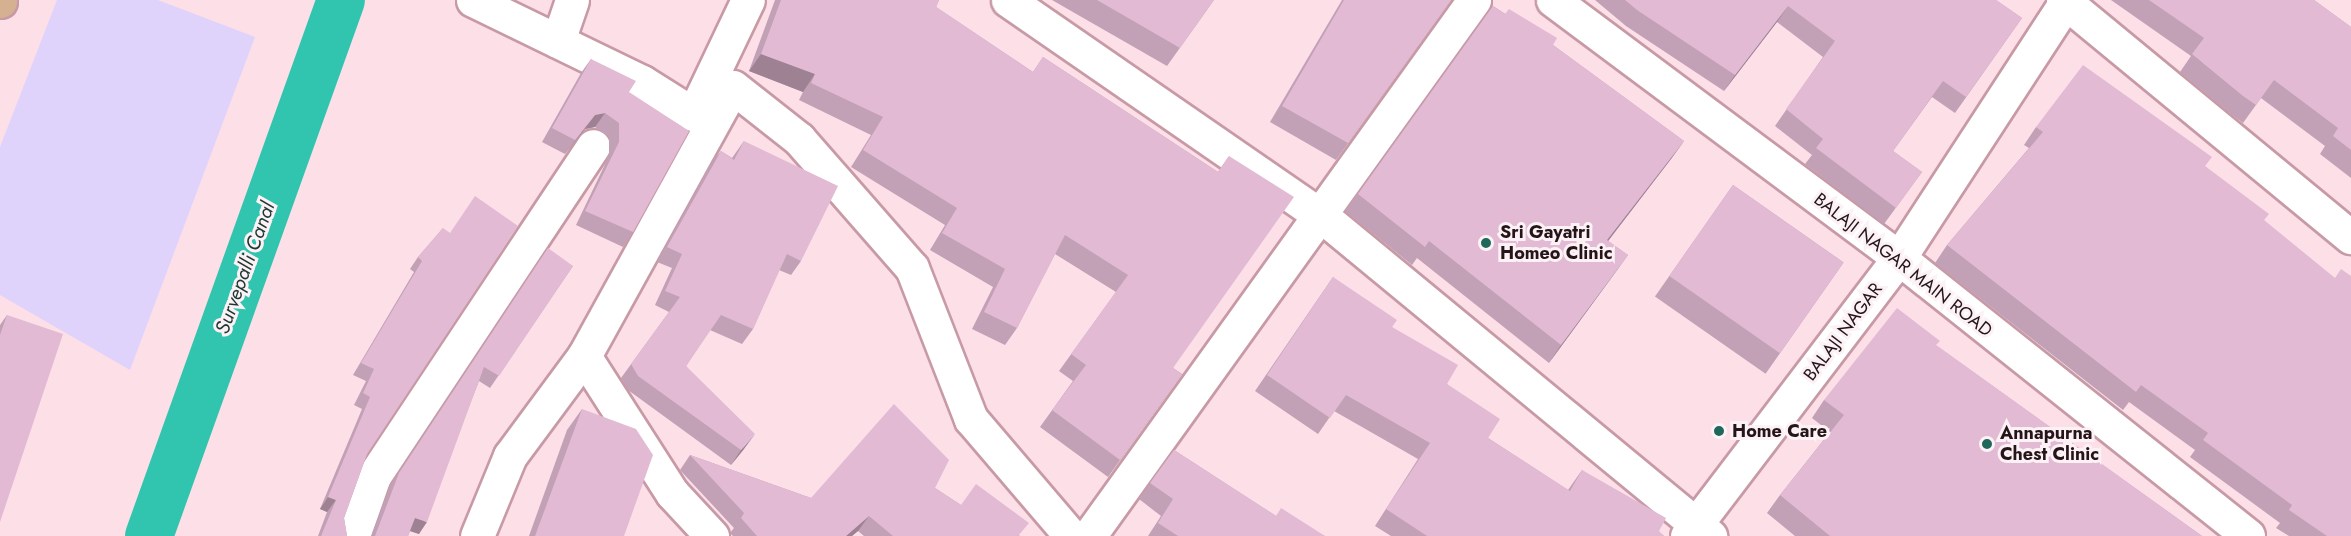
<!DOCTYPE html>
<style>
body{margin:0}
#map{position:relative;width:2351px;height:536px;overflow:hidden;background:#fcdfe7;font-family:Jost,sans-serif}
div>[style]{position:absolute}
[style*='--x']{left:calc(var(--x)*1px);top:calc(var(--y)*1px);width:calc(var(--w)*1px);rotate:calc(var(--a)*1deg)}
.green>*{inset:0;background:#e0d3fb}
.canal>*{height:48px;margin:-24px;padding:0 24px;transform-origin:24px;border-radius:24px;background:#31c4af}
.roads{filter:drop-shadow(2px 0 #c79aa6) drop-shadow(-2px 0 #c79aa6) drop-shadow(0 2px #c79aa6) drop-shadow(0 -2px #c79aa6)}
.minor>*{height:33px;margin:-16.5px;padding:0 16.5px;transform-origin:16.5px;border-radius:16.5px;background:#fff}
.major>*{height:33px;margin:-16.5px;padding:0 16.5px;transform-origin:16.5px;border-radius:16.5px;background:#d6b191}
.wall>*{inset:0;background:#c2a0b5;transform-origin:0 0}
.shaded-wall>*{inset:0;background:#9e8294}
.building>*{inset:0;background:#e2bad3;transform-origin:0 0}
.dots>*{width:16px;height:16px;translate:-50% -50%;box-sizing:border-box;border:3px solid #fcf2f5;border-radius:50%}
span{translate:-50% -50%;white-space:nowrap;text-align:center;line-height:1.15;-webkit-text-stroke:6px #fcf2f5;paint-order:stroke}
.poi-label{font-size:18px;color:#251519;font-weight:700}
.left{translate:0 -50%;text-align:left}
.street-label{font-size:18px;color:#251519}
.water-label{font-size:20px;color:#1b3833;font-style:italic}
</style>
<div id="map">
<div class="green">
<i style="clip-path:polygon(57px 0,158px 0,255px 37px,130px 370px,0 295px,0 147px)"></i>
</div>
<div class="canal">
<i style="--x:149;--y:536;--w:569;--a:-70.29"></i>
</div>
<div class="roads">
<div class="minor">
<i style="--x:473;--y:0;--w:188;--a:25.9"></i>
<i style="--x:642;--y:82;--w:60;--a:32.1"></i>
<i style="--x:693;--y:114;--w:48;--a:-34"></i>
<i style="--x:733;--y:87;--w:84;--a:38.2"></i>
<i style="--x:799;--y:139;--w:171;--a:48.8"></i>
<i style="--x:912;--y:268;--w:162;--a:68.7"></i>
<i style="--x:971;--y:419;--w:154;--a:49.5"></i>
<i style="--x:1008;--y:0;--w:383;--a:34.6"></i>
<i style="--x:1323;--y:217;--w:502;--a:39.5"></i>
<i style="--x:1553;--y:0;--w:432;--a:36.7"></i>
<i style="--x:1899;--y:258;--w:446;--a:38.5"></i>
<i style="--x:2063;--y:0;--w:373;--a:39.5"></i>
<i style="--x:558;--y:41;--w:43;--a:-71.1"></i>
<i style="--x:694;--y:113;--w:125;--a:-64.5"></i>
<i style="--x:584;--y:356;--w:163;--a:57.3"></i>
<i style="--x:672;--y:493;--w:59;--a:47.1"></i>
<i style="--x:353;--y:536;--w:64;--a:-70.7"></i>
<i style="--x:374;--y:476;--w:396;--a:-56.4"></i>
<i style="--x:477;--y:536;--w:87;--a:-67.6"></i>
<i style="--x:510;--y:456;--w:124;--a:-53.5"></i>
<i style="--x:584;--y:356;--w:300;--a:-61.1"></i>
<i style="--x:1089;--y:536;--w:660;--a:-54.31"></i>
<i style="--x:1687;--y:536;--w:350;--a:-52.7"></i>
<i style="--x:1899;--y:258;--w:308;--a:-56.9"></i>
</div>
<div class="major">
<i style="--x:0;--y:1;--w:1;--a:-90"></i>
</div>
</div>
<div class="wall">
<i style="clip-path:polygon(775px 0,939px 0,936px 7px,1033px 72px,1043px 57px,1218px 172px,1229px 156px,1173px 368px,1182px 374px,1108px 477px,1040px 427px,1073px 381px,1059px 371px,1116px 292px,1055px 254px,1017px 328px,1005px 345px,972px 329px,993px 287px,930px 250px,945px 225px,851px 167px,871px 135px,799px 100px,803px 92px,749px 71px)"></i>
<i style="clip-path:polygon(1052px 0,1214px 0,1167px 66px)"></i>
<i style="clip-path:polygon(1342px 0,1451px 0,1336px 160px,1270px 122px)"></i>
<i style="clip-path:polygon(1595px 0,1996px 0,2022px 18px,1955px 113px,1932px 97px,1893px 151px,1922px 172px,1884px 224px,1805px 164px,1812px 155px,1775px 126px,1823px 57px,1777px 22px,1724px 91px,1626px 26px)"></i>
<i style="clip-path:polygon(2111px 0,2314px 0,2351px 27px,2351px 178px,2320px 154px,2325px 146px,2261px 98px,2243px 123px,2231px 114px,2180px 72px,2191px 56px)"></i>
<i style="clip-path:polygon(1493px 6px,1553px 45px,1684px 141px,1671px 159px,1608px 241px,1628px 255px,1549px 363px,1417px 258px,1412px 265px,1345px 211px)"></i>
<i style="clip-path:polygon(591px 59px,629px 92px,633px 232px,623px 247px,576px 225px,609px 156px,609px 137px,595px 127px,585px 129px,565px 154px,542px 142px,581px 73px)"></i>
<i style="clip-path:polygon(2036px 127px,2206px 167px,2264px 220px,2351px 536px,2289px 536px,2276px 528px,2280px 523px,2190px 457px,2195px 450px,2129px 402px,2123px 410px,1935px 263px,1947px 245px,2029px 148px,2024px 145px)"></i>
<i style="clip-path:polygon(744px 141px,801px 261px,791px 275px,779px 270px,753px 329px,742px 344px,710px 330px,686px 366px,744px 449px,731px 465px,628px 390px,621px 378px,669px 312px,655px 305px,672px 268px,657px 262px,710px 165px,721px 151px,732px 158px)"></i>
<i style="left:1733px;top:185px;width:135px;height:136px;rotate:35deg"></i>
<i style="clip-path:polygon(443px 228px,367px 454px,344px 518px,347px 536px,318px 536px,327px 512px,320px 509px,362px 409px,354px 405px,366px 381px,353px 375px,414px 272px,410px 269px,418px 257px)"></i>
<i style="clip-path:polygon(540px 260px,573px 266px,490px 388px,479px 381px,419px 534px,410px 531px,408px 536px,371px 536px,391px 484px)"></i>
<i style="clip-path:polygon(1333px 277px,1392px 327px,1447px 384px,1488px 438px,1568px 490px,1582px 470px,1664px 536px,1391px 536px,1375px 526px,1418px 459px,1334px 411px,1318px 434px,1255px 391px)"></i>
<i style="clip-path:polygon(7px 315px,0 522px,0 325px)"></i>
<i style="clip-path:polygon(1937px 346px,2202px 536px,1795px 536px,1767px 513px,1780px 495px,1830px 432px,1812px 418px,1824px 400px)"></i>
<i style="clip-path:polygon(582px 409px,624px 536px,529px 536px,567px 430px)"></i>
<i style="clip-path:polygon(1174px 450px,1276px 516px,1325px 536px,1148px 536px,1161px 516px,1139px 499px)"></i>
<i style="clip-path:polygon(690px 455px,811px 498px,935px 488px,961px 505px,1020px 536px,864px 536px,858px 531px,852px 536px,733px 536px,730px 533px,734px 528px,680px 470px)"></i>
</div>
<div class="shaded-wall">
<i style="clip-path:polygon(1788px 6px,1777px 22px,1724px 91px,1735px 75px)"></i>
<i style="clip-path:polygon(761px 54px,815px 74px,803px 92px,749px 71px)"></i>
<i style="clip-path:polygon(605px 113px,595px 127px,585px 129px,565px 154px,595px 115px)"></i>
<i style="clip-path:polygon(1684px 141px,1671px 159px,1595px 258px,1607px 240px)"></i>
<i style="clip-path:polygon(1628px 255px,1615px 273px,1549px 363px,1561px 345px)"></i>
<i style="clip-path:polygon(755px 434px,744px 449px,731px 465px,741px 450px)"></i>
<i style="clip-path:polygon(328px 497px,336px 500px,327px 512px,320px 509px)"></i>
<i style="clip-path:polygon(869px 516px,858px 531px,852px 536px,846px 536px)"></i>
<i style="clip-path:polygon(415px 518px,427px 522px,419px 534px,407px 530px)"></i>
</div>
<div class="building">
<i style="clip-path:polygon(781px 0,939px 0,936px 7px,1033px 72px,1043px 57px,1218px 172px,1229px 156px,1294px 197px,1173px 368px,1182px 374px,1120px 460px,1052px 410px,1086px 365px,1071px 354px,1128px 275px,1065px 235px,1017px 328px,984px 312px,1005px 269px,942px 233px,957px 208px,863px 150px,883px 117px,811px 83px,815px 74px,761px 54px)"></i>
<i style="clip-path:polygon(1097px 0,1214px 0,1180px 48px)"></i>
<i style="clip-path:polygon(1344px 0,1451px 0,1348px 143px,1282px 106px)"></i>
<i style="clip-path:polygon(1625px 0,1996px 0,2022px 18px,1966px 97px,1943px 81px,1893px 151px,1922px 172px,1896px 208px,1816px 148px,1823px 139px,1786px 109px,1835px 41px,1788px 6px,1735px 75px,1637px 10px)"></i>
<i style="clip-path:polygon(2149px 0,2314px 0,2351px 27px,2351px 150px,2333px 136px,2338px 128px,2274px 80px,2256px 105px,2243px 96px,2192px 54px,2204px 38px)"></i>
<i style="clip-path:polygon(1493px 6px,1505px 14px,1509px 9px,1557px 38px,1553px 45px,1684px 141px,1607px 240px,1628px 255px,1561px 345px,1429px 241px,1425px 247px,1358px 194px)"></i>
<i style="clip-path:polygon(591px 59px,636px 81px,629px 92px,689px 131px,633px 232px,585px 211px,619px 142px,619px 123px,605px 113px,595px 115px,575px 140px,552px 128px)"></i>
<i style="clip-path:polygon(2083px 65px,2212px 157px,2205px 166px,2269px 214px,2264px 220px,2335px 278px,2341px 269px,2351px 276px,2351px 536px,2327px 536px,2289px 510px,2292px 505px,2203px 440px,2208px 433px,2141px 385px,2136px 392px,1947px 245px,2043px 132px,2036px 127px)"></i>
<i style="clip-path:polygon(744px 141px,838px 186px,801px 261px,787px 254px,753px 329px,721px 315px,686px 366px,755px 434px,741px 450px,638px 376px,631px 364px,680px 297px,665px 291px,682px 254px,667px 247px,721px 151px,734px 160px)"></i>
<i style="left:1733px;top:185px;width:135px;height:111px;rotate:35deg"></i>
<i style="clip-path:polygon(475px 196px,518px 226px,367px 454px,344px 518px,347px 536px,321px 536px,336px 500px,328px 497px,370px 397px,363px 393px,374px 369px,361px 363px,422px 261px,418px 257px,443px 228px,450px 233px)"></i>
<i style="clip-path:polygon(548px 248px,573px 266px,499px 376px,484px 367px,427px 522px,415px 518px,408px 536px,375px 536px,399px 473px)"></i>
<i style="clip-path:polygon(1333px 277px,1397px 320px,1392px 327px,1458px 365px,1447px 384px,1500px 419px,1488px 438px,1570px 491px,1582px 470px,1666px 518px,1659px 531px,1664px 536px,1427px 536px,1386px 509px,1430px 443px,1346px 395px,1330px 418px,1267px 375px)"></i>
<i style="clip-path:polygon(1897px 308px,1940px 341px,1936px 345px,2202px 536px,1830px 536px,1780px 495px,1844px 415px,1824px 400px)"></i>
<i style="clip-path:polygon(7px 315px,63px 334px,0 522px,0 335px)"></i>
<i style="clip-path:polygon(894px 404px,949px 460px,935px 488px,961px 505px,976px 484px,1029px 523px,1018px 536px,893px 536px,869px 516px,846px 536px,757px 536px,741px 518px,744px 513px,690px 455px,811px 498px)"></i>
<i style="clip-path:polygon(582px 409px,636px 429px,653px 455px,624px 536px,535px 536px)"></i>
<i style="clip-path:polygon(1174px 450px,1276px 516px,1281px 508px,1325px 536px,1178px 536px,1158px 523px,1173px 499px,1150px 483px)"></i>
</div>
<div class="dots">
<i style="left:1486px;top:243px;background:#1f665b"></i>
<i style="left:1719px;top:431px;background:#1f665b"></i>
<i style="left:1987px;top:444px;background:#1f665b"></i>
</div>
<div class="poi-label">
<span class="left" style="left:1500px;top:243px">Sri Gayatri<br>Homeo Clinic</span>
<span class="left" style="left:1732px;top:431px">Home Care</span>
<span class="left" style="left:2000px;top:444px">Annapurna<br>Chest Clinic</span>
</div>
<div class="street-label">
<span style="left:1903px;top:265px;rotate:38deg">BALAJI NAGAR MAIN ROAD</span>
<span style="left:1843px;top:332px;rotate:-53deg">BALAJI NAGAR</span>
</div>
<div class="water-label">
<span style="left:245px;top:268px;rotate:-70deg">Survepalli Canal</span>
</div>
</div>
